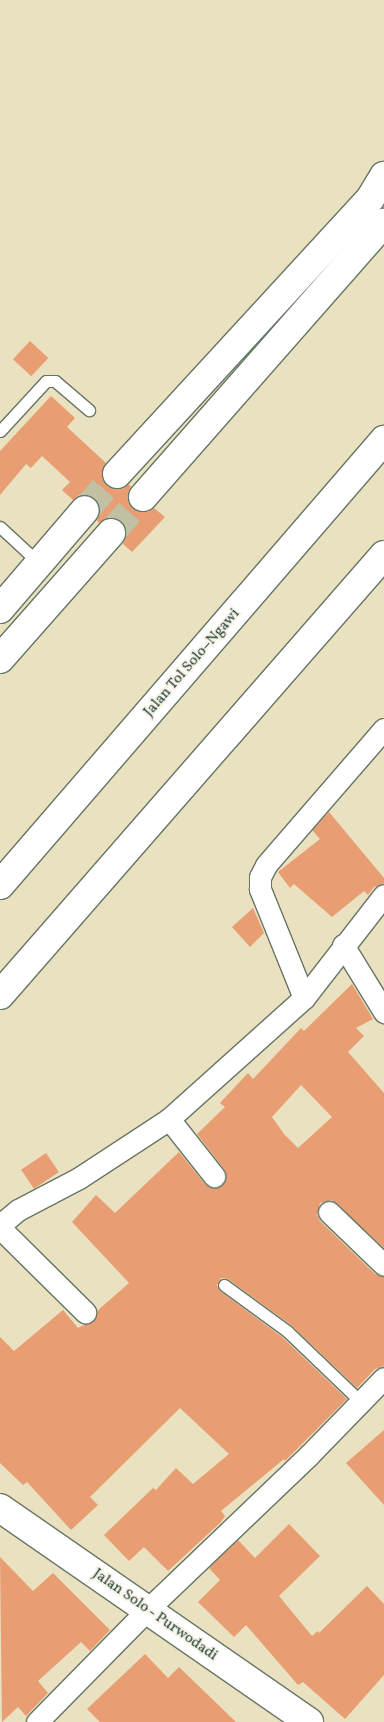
<!DOCTYPE html>
<meta charset="utf-8">
<style>
body{margin:0}
#map{position:relative;width:384px;height:1722px;overflow:hidden;background:#e9e1bf;font-family:Vollkorn,serif}
div>[style]{position:absolute}
[style*='--x']{left:calc(var(--x)*1px);top:calc(var(--y)*1px);width:calc(var(--w)*1px);rotate:calc(var(--a)*1deg)}
.building>*{inset:0;background:#e99d72;transform-origin:0 0}
.highway-tunnel>*{height:28px;margin-top:-14px;transform-origin:0;background:repeating-linear-gradient(90deg,#c1c0a3 0 28px,transparent 0 42px)}
.roads{filter:drop-shadow(1px 0 #667665) drop-shadow(-1px 0 #667665) drop-shadow(0 1px #667665) drop-shadow(0 -1px #667665)}
.lane>*{height:11px;margin:-5.5px;padding:0 5.5px;transform-origin:5.5px;border-radius:5.5px;background:#fff}
.street>*{height:21px;margin:-10.5px;padding:0 10.5px;transform-origin:10.5px;border-radius:10.5px;background:#fff}
.primary>*{height:28px;margin:-14px;padding:0 14px;transform-origin:14px;border-radius:14px;background:#fff}
.highway>*{height:28px;margin:-14px;padding:0 14px;transform-origin:14px;border-radius:14px;background:#fff}
span{translate:-50% -50%;white-space:nowrap;text-align:center;line-height:1.15;-webkit-text-stroke:4px #f7f3e8;paint-order:stroke}
.street-label{font-size:15px;color:#1f3d34}
</style>
<div id="map">
<div class="building">
<i style="left:30px;top:341px;width:25px;height:25px;rotate:43deg"></i>
<i style="clip-path:polygon(51px 396px,75px 418px,67px 427px,106px 463px,102px 471px,102px 478px,106px 485px,114px 489px,122px 489px,129px 484px,131px 487px,128px 493px,128px 502px,132px 508px,140px 512px,148px 512px,154px 508px,165px 517px,132px 552px,123px 544px,126px 536px,126px 528px,122px 522px,114px 518px,106px 518px,99px 523px,97px 520px,100px 513px,100px 505px,96px 499px,87px 495px,79px 495px,73px 500px,62px 490px,70px 482px,42px 456px,31px 468px,26px 464px,0 495px,0 451px)"></i>
<i style="clip-path:polygon(329px 812px,384px 878px,384px 883px,374px 887px,368px 895px,364px 891px,332px 917px,294px 884px,290px 888px,278px 872px,320px 839px,312px 830px)"></i>
<i style="clip-path:polygon(253px 908px,264px 933px,250px 947px,232px 927px)"></i>
<i style="clip-path:polygon(evenodd,352px 984px,373px 1019px,356px 1028px,364px 1036px,348px 1052px,384px 1093px,384px 1248px,332px 1200px,320px 1203px,317px 1215px,320px 1221px,375px 1274px,384px 1277px,384px 1366px,375px 1369px,357px 1388px,291px 1325px,228px 1279px,221px 1278px,217px 1285px,220px 1291px,282px 1337px,347px 1399px,285px 1461px,284px 1459px,221px 1511px,225px 1516px,221px 1522px,168px 1571px,144px 1547px,129px 1561px,104px 1535px,153px 1488px,156px 1490px,176px 1468px,193px 1484px,229px 1454px,180px 1408px,90px 1497px,98px 1505px,71px 1530px,27px 1482px,23px 1485px,0 1463px,0 1337px,14px 1351px,63px 1310px,78px 1328px,94px 1320px,97px 1311px,129px 1283px,72px 1222px,96px 1195px,115px 1213px,179px 1152px,205px 1184px,215px 1188px,222px 1185px,226px 1180px,224px 1169px,197px 1134px,225px 1107px,220px 1103px,248px 1073px,253px 1079px,301px 1028px,304px 1031px,352px 984px,301px 1085px,332px 1117px,298px 1148px,284px 1134px,272px 1117px,301px 1085px)"></i>
<i style="left:46px;top:1153px;width:23px;height:30px;rotate:56deg"></i>
<i style="clip-path:polygon(384px 1430px,384px 1505px,346px 1463px)"></i>
<i style="clip-path:polygon(289px 1524px,320px 1556px,279px 1596px,312px 1636px,318px 1631px,319px 1633px,367px 1586px,384px 1604px,384px 1675px,345px 1719px,303px 1682px,298px 1685px,246px 1625px,234px 1637px,198px 1602px,220px 1580px,209px 1568px,238px 1540px,255px 1558px)"></i>
<i style="clip-path:polygon(0 1557px,33px 1591px,53px 1573px,110px 1630px,90px 1651px,81px 1642px,38px 1681px,48px 1693px,26px 1716px,18px 1707px,2px 1722px)"></i>
<i style="clip-path:polygon(145px 1654px,168px 1678px,179px 1667px,236px 1722px,100px 1722px,87px 1709px)"></i>
</div>
<div class="highway-tunnel">
<i style="--x:85;--y:510;--w:48;--a:-48.4"></i>
<i style="--x:111;--y:533;--w:48;--a:-48.4"></i>
</div>
<div class="roads">
<div class="lane">
<i style="--x:0;--y:431;--w:68;--a:-47.4"></i>
<i style="--x:46;--y:381;--w:9;--a:0"></i>
<i style="--x:55;--y:381;--w:45;--a:40.5"></i>
<i style="--x:0;--y:527;--w:53;--a:42.7"></i>
<i style="--x:224;--y:1285;--w:78;--a:36.1"></i>
<i style="--x:287;--y:1331;--w:103;--a:43.8"></i>
</div>
<div class="street">
<i style="--x:343;--y:945;--w:79;--a:58.5"></i>
<i style="--x:304;--y:998;--w:118;--a:-112"></i>
<i style="--x:260;--y:889;--w:12;--a:-90"></i>
<i style="--x:260;--y:877;--w:13;--a:-63"></i>
<i style="--x:266;--y:865;--w:180;--a:-49.1"></i>
<i style="--x:169;--y:1119;--w:73;--a:51.7"></i>
<i style="--x:329;--y:1212;--w:76;--a:43.9"></i>
<i style="--x:0;--y:1225;--w:23;--a:-40"></i>
<i style="--x:18;--y:1210;--w:69;--a:-27.7"></i>
<i style="--x:79;--y:1178;--w:108;--a:-33.2"></i>
<i style="--x:169;--y:1119;--w:181;--a:-41.9"></i>
<i style="--x:304;--y:998;--w:130;--a:-52.2"></i>
<i style="--x:0;--y:1228;--w:120;--a:44.7"></i>
<i style="--x:37;--y:1722;--w:158;--a:-45.5"></i>
<i style="--x:148;--y:1609;--w:223;--a:-43.7"></i>
<i style="--x:309;--y:1455;--w:107;--a:-45.8"></i>
</div>
<div class="primary">
<i style="--x:0;--y:1508;--w:376;--a:34.7"></i>
</div>
<div class="highway">
<i style="--x:117;--y:474;--w:374;--a:-47.4"></i>
<i style="--x:370;--y:199;--w:27;--a:-59"></i>
<i style="--x:143;--y:497;--w:365;--a:-48.7"></i>
<i style="--x:0;--y:609;--w:130;--a:-49.4"></i>
<i style="--x:0;--y:659;--w:168;--a:-48.6"></i>
<i style="--x:0;--y:885;--w:588;--a:-49.21"></i>
<i style="--x:0;--y:995;--w:584;--a:-48.89"></i>
</div>
</div>
<div class="street-label">
<span style="left:192px;top:663px;rotate:-49deg">Jalan Tol Solo–Ngawi</span>
<span style="left:155px;top:1615px;rotate:35deg">Jalan Solo - Purwodadi</span>
</div>
</div>
